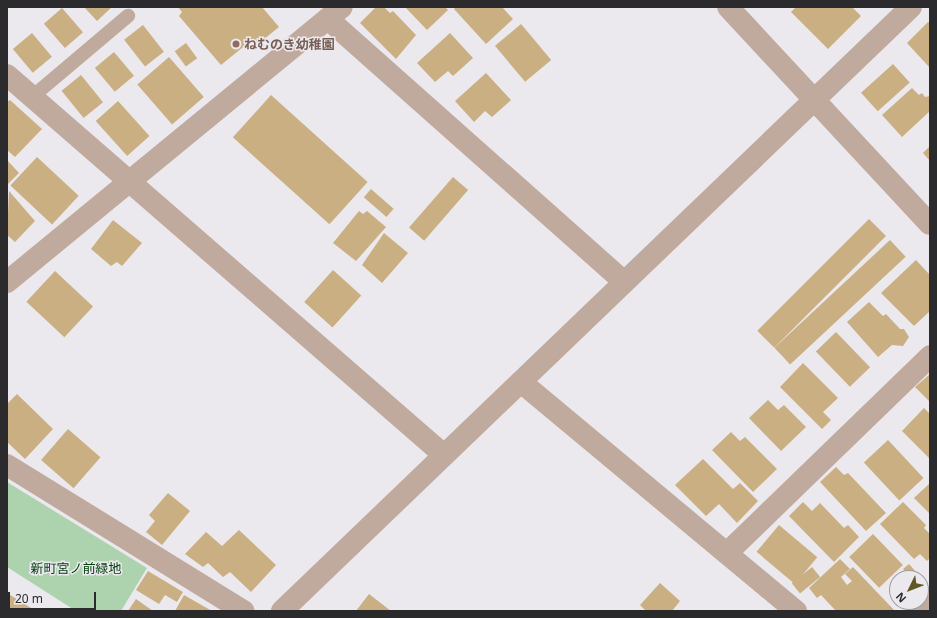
<!DOCTYPE html>
<meta charset="utf-8">
<style>
body{margin:0}
#map{position:relative;width:937px;height:618px;overflow:hidden;background:#ebe9ee;font-family:"Noto Sans","Noto Sans JP",sans-serif}
div>[style]{position:absolute}
[style*='--x']{left:calc(var(--x)*1px);top:calc(var(--y)*1px);width:calc(var(--w)*1px);rotate:calc(var(--a)*1deg)}
.green>*{inset:0;background:#add3ae}
.building>*{inset:0;background:#caaf82;transform-origin:0 0}
.service>*{height:14px;margin:-7px;padding:0 7px;transform-origin:7px;border-radius:7px;background:#c0aa9e}
.minor>*{height:22px;margin:-11px;padding:0 11px;transform-origin:11px;border-radius:11px;background:#c0aa9e}
.tertiary>*{height:22px;margin:-11px;padding:0 11px;transform-origin:11px;border-radius:11px;background:#c0aa9e}
.dots>*{width:11px;height:11px;translate:-50% -50%;box-sizing:border-box;border:2px solid #ebe9ee;border-radius:50%}
span{translate:-50% -50%;white-space:nowrap;text-align:center;line-height:1.15;-webkit-text-stroke:3px #ebe9ee;paint-order:stroke}
.education-label{font-size:13px;color:#785e54;font-weight:700}
.left{translate:0 -50%;text-align:left}
.park-label{font-size:13px;color:#054210}
.frame{position:absolute;inset:0;border:8px solid #2b2a2c;pointer-events:none}
.north{position:absolute;left:889px;top:570px;width:40px;height:40px;box-sizing:border-box;background:#ebe9ee;border:1px solid #9e9da0;border-radius:50%;rotate:227deg;font-size:11px;font-weight:700;line-height:16px;text-align:center;color:#2b2a2c}
.north::after{content:'';display:block;margin:auto;width:14px;height:18px;background:#615723;clip-path:polygon(50% 0,100% 100%,50% 72%,0 100%)}
.scale{position:absolute;left:8px;top:592px;width:88px;height:18px;box-sizing:border-box;border:2px solid #2b2a2c;border-top:0;padding-left:5px;font-size:12px;line-height:14px;white-space:nowrap;color:#2b2a2c;-webkit-text-stroke:3px #ebe9ee;paint-order:stroke}
</style>
<div id="map">
<div class="green">
<i style="clip-path:polygon(7px 482px,147px 568px,121px 611px,76px 611px,7px 567px)"></i>
</div>
<div class="building">
<i style="clip-path:polygon(84px 7px,112px 7px,97px 21px)"></i>
<i style="clip-path:polygon(178px 7px,262px 7px,279px 27px,258px 44px,253px 39px,221px 65px,179px 16px,182px 12px)"></i>
<i style="clip-path:polygon(376px 7px,384px 7px,390px 13px,393px 11px,416px 35px,396px 59px,360px 23px)"></i>
<i style="clip-path:polygon(405px 7px,445px 7px,448px 10px,427px 30px)"></i>
<i style="clip-path:polygon(456px 7px,502px 7px,513px 19px,486px 44px,454px 9px)"></i>
<i style="clip-path:polygon(796px 7px,852px 7px,861px 16px,828px 49px,791px 12px)"></i>
<i style="left:62px;top:8px;width:32px;height:24px;rotate:49deg"></i>
<i style="clip-path:polygon(928px 22px,930px 23px,930px 68px,907px 43px)"></i>
<i style="left:521px;top:24px;width:47px;height:34px;rotate:50deg"></i>
<i style="left:143px;top:25px;width:34px;height:24px;rotate:52deg"></i>
<i style="left:32px;top:33px;width:31px;height:25px;rotate:50deg"></i>
<i style="clip-path:polygon(450px 33px,473px 58px,453px 76px,448px 71px,435px 82px,417px 63px)"></i>
<i style="left:186px;top:43px;width:19px;height:14px;rotate:54deg"></i>
<i style="left:114px;top:52px;width:31px;height:25px;rotate:50deg"></i>
<i style="left:169px;top:57px;width:53px;height:42px;rotate:49deg"></i>
<i style="left:893px;top:64px;width:25px;height:43px;rotate:48deg"></i>
<i style="clip-path:polygon(486px 73px,511px 100px,492px 117px,485px 111px,474px 122px,455px 101px)"></i>
<i style="left:81px;top:75px;width:35px;height:25px;rotate:51deg"></i>
<i style="clip-path:polygon(912px 88px,919px 95px,922px 93px,925px 97px,930px 96px,930px 111px,902px 137px,882px 115px)"></i>
<i style="left:271px;top:95px;width:130px;height:57px;rotate:42deg"></i>
<i style="clip-path:polygon(10px 100px,42px 129px,15px 157px,7px 150px,7px 102px)"></i>
<i style="left:118px;top:101px;width:47px;height:30px;rotate:48deg"></i>
<i style="clip-path:polygon(930px 146px,930px 161px,923px 153px)"></i>
<i style="left:37px;top:157px;width:57px;height:39px;rotate:43deg"></i>
<i style="clip-path:polygon(7px 160px,19px 173px,7px 185px)"></i>
<i style="left:453px;top:177px;width:20px;height:67px;rotate:41deg"></i>
<i style="left:371px;top:189px;width:30px;height:11px;rotate:41deg"></i>
<i style="clip-path:polygon(9px 191px,35px 221px,15px 242px,7px 235px)"></i>
<i style="clip-path:polygon(359px 211px,363px 214px,367px 211px,386px 227px,356px 261px,333px 243px)"></i>
<i style="left:869px;top:219px;width:24px;height:158px;rotate:45deg"></i>
<i style="clip-path:polygon(113px 220px,142px 243px,122px 266px,117px 262px,111px 266px,91px 249px)"></i>
<i style="clip-path:polygon(384px 233px,408px 253px,382px 283px,362px 265px)"></i>
<i style="left:890px;top:240px;width:23px;height:158px;rotate:47deg"></i>
<i style="clip-path:polygon(916px 260px,930px 275px,930px 311px,914px 326px,881px 293px)"></i>
<i style="left:333px;top:270px;width:38px;height:43px;rotate:42deg"></i>
<i style="left:55px;top:271px;width:52px;height:42px;rotate:43deg"></i>
<i style="clip-path:polygon(869px 302px,883px 316px,886px 314px,900px 329px,904px 329px,909px 337px,903px 346px,892px 345px,878px 357px,847px 322px)"></i>
<i style="left:836px;top:332px;width:49px;height:28px;rotate:46deg"></i>
<i style="clip-path:polygon(803px 363px,838px 398px,823px 412px,831px 420px,822px 429px,780px 387px)"></i>
<i style="clip-path:polygon(930px 374px,930px 402px,915px 387px)"></i>
<i style="clip-path:polygon(17px 394px,53px 429px,25px 459px,7px 442px,7px 404px)"></i>
<i style="clip-path:polygon(768px 400px,778px 410px,784px 405px,806px 427px,781px 451px,749px 418px)"></i>
<i style="clip-path:polygon(924px 408px,930px 414px,930px 459px,902px 431px)"></i>
<i style="left:68px;top:429px;width:43px;height:41px;rotate:41deg"></i>
<i style="clip-path:polygon(731px 432px,740px 441px,745px 437px,777px 469px,753px 492px,712px 450px)"></i>
<i style="left:888px;top:440px;width:52px;height:33px;rotate:47deg"></i>
<i style="clip-path:polygon(703px 459px,733px 489px,740px 483px,758px 501px,737px 523px,719px 504px,706px 516px,675px 485px)"></i>
<i style="clip-path:polygon(836px 467px,844px 475px,848px 473px,886px 513px,866px 531px,820px 482px)"></i>
<i style="clip-path:polygon(930px 483px,930px 514px,914px 498px)"></i>
<i style="clip-path:polygon(168px 493px,190px 511px,162px 545px,146px 532px,155px 521px,149px 515px)"></i>
<i style="clip-path:polygon(803px 502px,812px 511px,820px 503px,844px 528px,848px 525px,859px 537px,834px 562px,789px 516px)"></i>
<i style="clip-path:polygon(903px 502px,926px 525px,924px 528px,930px 534px,930px 558px,927px 561px,920px 554px,914px 559px,880px 524px)"></i>
<i style="left:779px;top:525px;width:50px;height:35px;rotate:40deg"></i>
<i style="clip-path:polygon(239px 530px,276px 565px,251px 592px,230px 572px,223px 577px,208px 563px,203px 567px,185px 554px,206px 532px,222px 546px)"></i>
<i style="left:873px;top:534px;width:43px;height:33px;rotate:46deg"></i>
<i style="clip-path:polygon(840px 559px,850px 569px,841px 577px,847px 585px,852px 581px,845px 574px,853px 567px,895px 611px,836px 611px,821px 595px,817px 598px,809px 588px)"></i>
<i style="clip-path:polygon(909px 564px,917px 573px,911px 577px,903px 569px)"></i>
<i style="left:812px;top:567px;width:13px;height:26px;rotate:51deg"></i>
<i style="clip-path:polygon(148px 571px,183px 592px,177px 602px,165px 595px,159px 604px,136px 590px)"></i>
<i style="clip-path:polygon(660px 583px,680px 601px,672px 611px,646px 611px,640px 605px)"></i>
<i style="clip-path:polygon(7px 593px,36px 611px,7px 611px)"></i>
<i style="clip-path:polygon(369px 594px,391px 611px,356px 611px)"></i>
<i style="clip-path:polygon(184px 595px,212px 611px,175px 611px)"></i>
<i style="clip-path:polygon(136px 599px,153px 611px,128px 611px)"></i>
</div>
<div class="service">
<i style="--x:32;--y:97;--w:126;--a:-40.2"></i>
</div>
<div class="minor">
<i style="--x:328;--y:19;--w:396;--a:41.6"></i>
<i style="--x:7;--y:75;--w:579;--a:41.01"></i>
<i style="--x:7;--y:282;--w:433;--a:-39.4"></i>
<i style="--x:521;--y:382;--w:358;--a:39.8"></i>
<i style="--x:7;--y:465;--w:278;--a:31.7"></i>
<i style="--x:727;--y:553;--w:283;--a:-44.1"></i>
<i style="--x:923;--y:611;--w:10;--a:-45"></i>
</div>
<div class="tertiary">
<i style="--x:728;--y:7;--w:296;--a:47.1"></i>
<i style="--x:282;--y:611;--w:872;--a:-43.84"></i>
</div>
<div class="dots">
<i style="left:236px;top:44px;background:#8d6e63"></i>
</div>
<div class="education-label">
<span class="left" style="left:244px;top:44px">ねむのき幼稚園</span>
</div>
<div class="park-label">
<span style="left:76px;top:568px">新町宮ノ前緑地</span>
</div>
<div class="frame"></div>
<div class="north">N</div>
<div class="scale">20 m</div>
</div>
